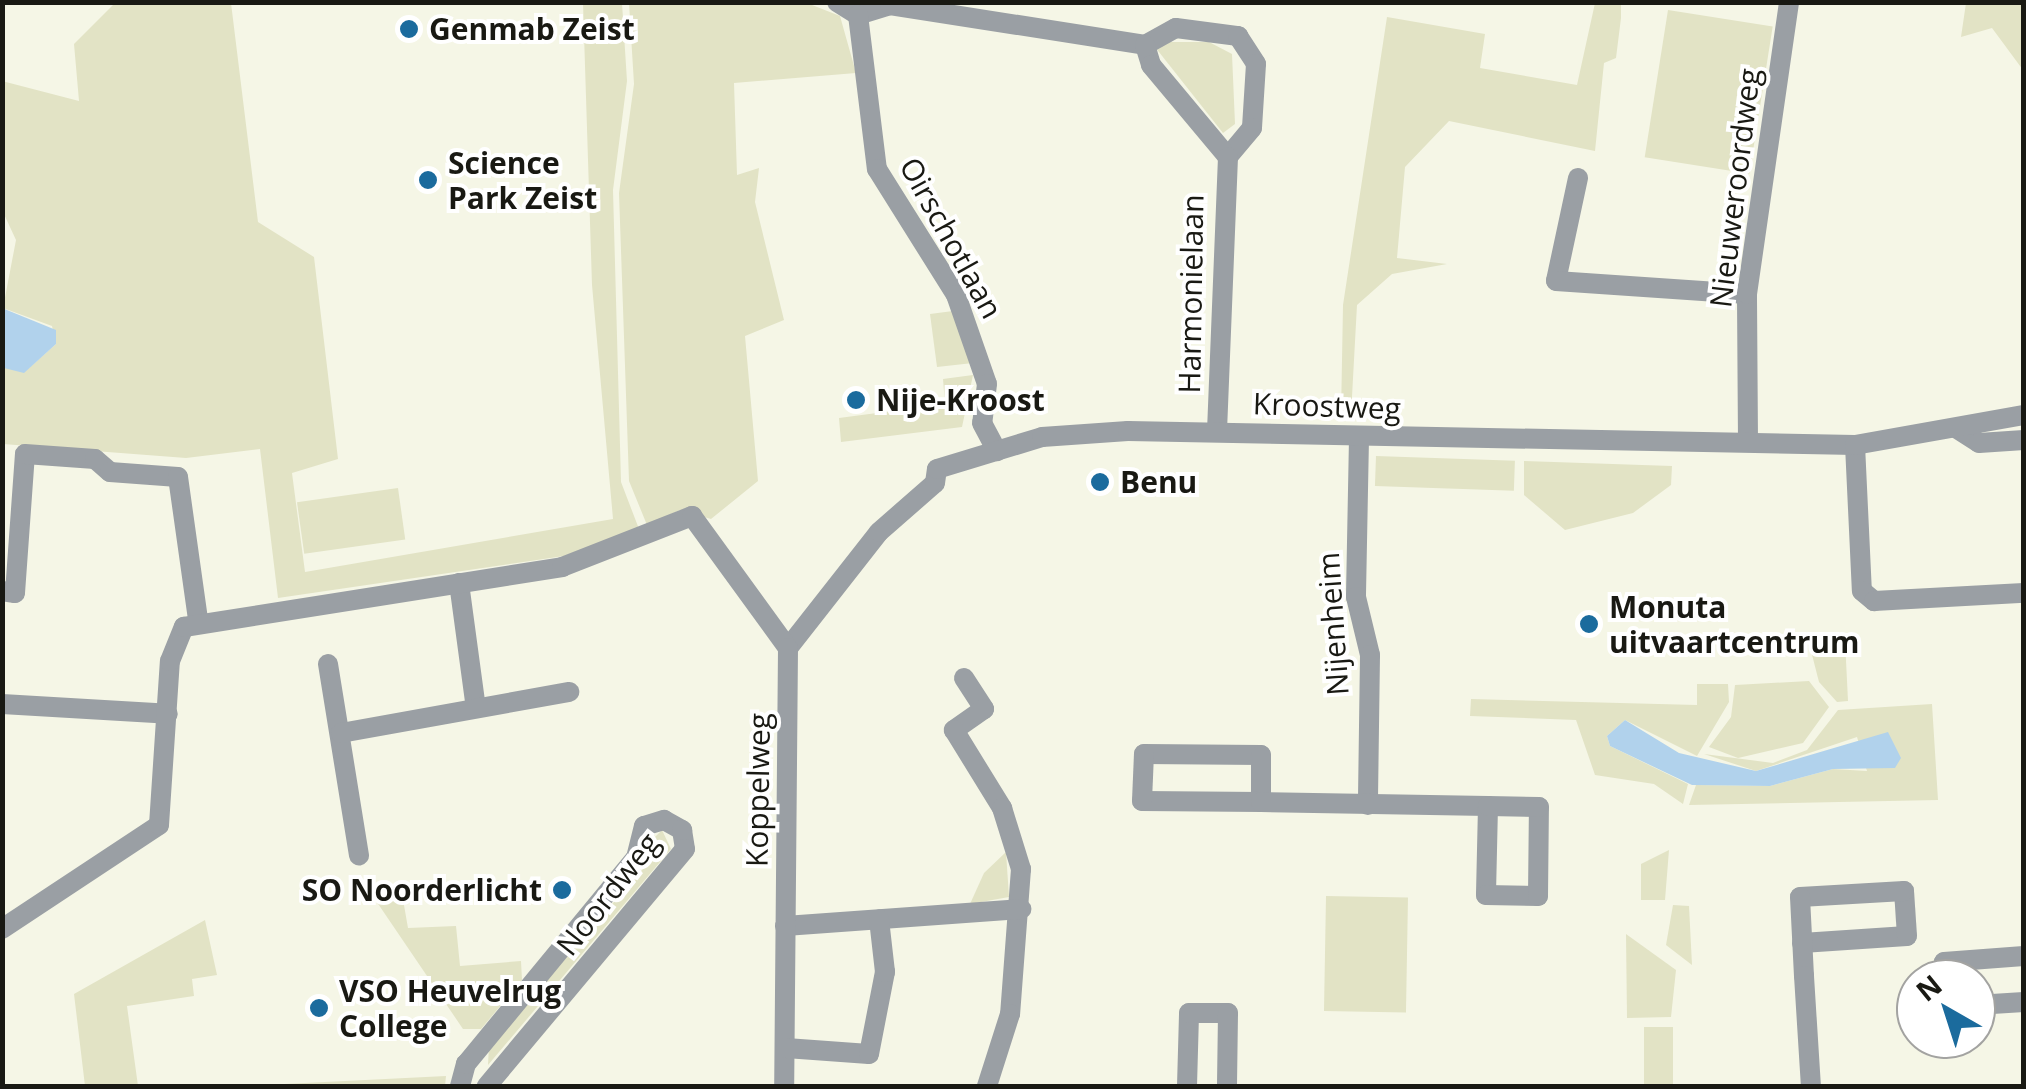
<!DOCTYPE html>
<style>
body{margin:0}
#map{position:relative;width:2026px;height:1089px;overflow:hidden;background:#f5f6e6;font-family:"Open Sans",sans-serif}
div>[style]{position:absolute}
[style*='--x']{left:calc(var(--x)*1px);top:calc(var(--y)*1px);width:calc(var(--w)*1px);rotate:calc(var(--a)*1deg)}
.green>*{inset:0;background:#e2e3c5;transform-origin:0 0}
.water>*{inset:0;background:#b1d2ec}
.minor>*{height:20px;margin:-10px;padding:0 10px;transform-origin:10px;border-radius:10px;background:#9a9fa4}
.dots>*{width:28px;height:28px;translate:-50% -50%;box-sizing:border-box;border:5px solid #fff;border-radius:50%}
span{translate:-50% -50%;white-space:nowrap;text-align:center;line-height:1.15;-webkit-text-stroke:8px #fff;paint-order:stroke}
.poi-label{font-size:30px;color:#191913;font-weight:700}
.left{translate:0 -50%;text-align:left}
.right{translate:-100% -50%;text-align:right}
.street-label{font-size:30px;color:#191913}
.frame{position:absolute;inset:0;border:5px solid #191913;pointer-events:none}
.north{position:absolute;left:1896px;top:959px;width:100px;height:100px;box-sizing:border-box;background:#fff;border:2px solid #a3a3a1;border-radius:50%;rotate:321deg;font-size:28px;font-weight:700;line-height:40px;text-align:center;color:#191913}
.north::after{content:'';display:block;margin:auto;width:35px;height:45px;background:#1b6b9d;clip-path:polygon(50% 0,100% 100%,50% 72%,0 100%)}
</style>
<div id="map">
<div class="green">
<i style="clip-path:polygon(115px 3px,231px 3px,258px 222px,314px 257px,338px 459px,292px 473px,305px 572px,613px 519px,592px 285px,583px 3px,622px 3px,627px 81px,613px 190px,621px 482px,639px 529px,564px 556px,278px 598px,260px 449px,186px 458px,3px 444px,3px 358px,29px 368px,56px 344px,52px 326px,3px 308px,16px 240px,3px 212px,2px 81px,79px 101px,74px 44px)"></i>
<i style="clip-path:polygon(629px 3px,807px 3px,840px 16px,856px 73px,734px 83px,737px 175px,759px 168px,755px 202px,784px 320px,745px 336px,758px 481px,711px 519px,680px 510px,647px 525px,629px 481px,619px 193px,634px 84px)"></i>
<i style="clip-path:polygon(1595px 3px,1621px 3px,1621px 18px,1616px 58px,1604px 63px,1595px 151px,1449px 121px,1405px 167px,1397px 258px,1447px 264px,1392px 274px,1357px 305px,1351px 415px,1341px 415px,1343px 305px,1387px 17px,1485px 34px,1480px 68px,1577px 85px)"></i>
<i style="clip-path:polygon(1966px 3px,2023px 3px,2023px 70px,1992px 28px,1961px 37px)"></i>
<i style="left:1668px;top:10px;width:106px;height:149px;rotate:9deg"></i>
<i style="clip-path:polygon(1160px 42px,1209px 42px,1232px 54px,1235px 124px,1223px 133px,1155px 47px)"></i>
<i style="clip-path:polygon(953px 311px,973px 363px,937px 367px,930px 314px)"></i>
<i style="clip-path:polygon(973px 375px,962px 427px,841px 442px,839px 418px,945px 404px,943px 379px)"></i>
<i style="left:1376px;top:456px;width:139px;height:30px;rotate:2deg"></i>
<i style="clip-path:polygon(1524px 461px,1672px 466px,1671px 485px,1633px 513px,1565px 530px,1524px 495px)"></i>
<i style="left:398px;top:488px;width:52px;height:102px;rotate:82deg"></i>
<i style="clip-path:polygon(1845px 640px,1848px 701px,1837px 702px,1819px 682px,1809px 643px)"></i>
<i style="clip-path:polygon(1809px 681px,1829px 707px,1803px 743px,1738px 758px,1709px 747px,1731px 717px,1735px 685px)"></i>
<i style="clip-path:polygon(1697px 684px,1728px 684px,1729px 702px,1697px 756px,1625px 720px,1607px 736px,1610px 746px,1688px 784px,1683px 804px,1654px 784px,1595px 775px,1576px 720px,1470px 716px,1471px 699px,1697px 705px)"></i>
<i style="clip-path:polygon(1932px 704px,1938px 800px,1689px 805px,1696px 785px,1770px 786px,1833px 769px,1867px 771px,1857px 737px,1756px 771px,1704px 754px,1773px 763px,1807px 750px,1838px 710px)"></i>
<i style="clip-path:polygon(662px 830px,671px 849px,488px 1065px,489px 1045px,656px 854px,650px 842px)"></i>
<i style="clip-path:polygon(1669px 850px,1665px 900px,1641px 900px,1641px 864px)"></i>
<i style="clip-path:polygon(1006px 852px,1009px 897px,970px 904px,984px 873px)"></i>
<i style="clip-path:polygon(401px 888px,408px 928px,456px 926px,460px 966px,521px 961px,522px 980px,481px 1029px,463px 1029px,368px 889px)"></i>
<i style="left:1326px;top:896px;width:82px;height:115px;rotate:1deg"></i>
<i style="clip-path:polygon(1673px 905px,1689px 906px,1692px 965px,1666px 945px)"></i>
<i style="clip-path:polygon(205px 920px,217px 975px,192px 979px,194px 996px,127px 1006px,138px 1086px,85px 1086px,74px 994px)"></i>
<i style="clip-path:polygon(1626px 934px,1676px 970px,1671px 1017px,1627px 1018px)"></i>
<i style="left:1644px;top:1027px;width:29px;height:59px"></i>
<i style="clip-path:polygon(446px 1076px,445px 1086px,242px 1086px)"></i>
</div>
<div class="water">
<i style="clip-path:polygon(2px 308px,56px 330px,56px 344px,24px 373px,4px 368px)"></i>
<i style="clip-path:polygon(1625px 720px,1679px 753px,1756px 771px,1888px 732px,1901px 758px,1895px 768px,1833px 769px,1770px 786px,1692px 785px,1610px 746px,1607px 736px)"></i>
</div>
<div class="minor">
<i style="--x:837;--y:2;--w:25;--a:32"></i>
<i style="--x:858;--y:15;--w:34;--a:-17"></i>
<i style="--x:890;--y:5;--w:258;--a:8.9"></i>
<i style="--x:1145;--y:45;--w:35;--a:-29"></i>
<i style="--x:1176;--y:28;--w:63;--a:7.4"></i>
<i style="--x:1238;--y:36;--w:33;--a:57"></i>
<i style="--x:1256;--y:64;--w:64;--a:93.6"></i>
<i style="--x:1252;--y:128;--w:38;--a:130"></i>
<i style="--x:858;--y:15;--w:155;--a:83"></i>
<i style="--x:877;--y:169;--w:149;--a:57.9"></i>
<i style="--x:956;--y:295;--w:94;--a:70.8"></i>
<i style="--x:987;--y:384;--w:39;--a:97"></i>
<i style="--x:982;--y:423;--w:32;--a:62"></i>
<i style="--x:1145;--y:45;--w:21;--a:73"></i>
<i style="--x:1151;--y:65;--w:120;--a:50.1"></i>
<i style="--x:1228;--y:157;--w:275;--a:92.3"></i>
<i style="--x:1578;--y:178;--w:105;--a:102.1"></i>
<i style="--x:1556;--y:281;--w:191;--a:3.9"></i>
<i style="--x:1956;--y:428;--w:27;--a:33"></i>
<i style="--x:1979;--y:443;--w:45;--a:-3.8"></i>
<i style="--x:1359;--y:438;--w:159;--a:91.1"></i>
<i style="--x:1356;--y:597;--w:60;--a:76.4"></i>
<i style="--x:1370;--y:655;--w:150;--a:90.8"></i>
<i style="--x:1748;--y:442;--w:148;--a:-90.4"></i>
<i style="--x:1747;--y:294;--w:295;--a:-81.8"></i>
<i style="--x:1855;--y:445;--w:146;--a:87.3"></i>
<i style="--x:1862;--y:591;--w:16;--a:40"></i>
<i style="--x:1874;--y:601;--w:150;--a:-3.1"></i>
<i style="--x:459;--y:583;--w:126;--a:82.3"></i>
<i style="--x:2;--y:591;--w:13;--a:9"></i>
<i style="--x:15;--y:593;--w:139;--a:-85.9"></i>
<i style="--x:25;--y:454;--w:70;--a:4.1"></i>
<i style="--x:95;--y:459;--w:20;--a:41"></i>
<i style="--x:110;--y:472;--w:68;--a:4.2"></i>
<i style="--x:178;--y:477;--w:144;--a:82"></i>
<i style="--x:788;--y:648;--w:147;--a:-51.9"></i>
<i style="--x:879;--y:532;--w:74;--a:-41.2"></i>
<i style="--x:935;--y:483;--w:14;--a:-82"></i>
<i style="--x:937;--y:469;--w:110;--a:-16.9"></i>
<i style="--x:1042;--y:437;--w:86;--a:-4"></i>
<i style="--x:1128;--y:431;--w:727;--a:1.1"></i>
<i style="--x:1855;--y:445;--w:172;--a:-10.1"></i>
<i style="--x:328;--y:664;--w:194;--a:80.8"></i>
<i style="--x:964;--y:678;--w:37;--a:57"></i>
<i style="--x:984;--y:709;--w:37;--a:145"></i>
<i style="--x:954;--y:730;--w:92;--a:58.4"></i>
<i style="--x:1002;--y:808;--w:64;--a:72.7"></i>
<i style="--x:1021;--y:869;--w:145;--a:94.3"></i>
<i style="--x:1010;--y:1014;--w:76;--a:107.7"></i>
<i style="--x:2;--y:704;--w:166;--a:3.4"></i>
<i style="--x:341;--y:733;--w:232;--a:-10.2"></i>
<i style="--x:1144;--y:754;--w:117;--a:0.5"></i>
<i style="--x:1261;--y:755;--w:47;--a:90"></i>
<i style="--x:1261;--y:802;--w:119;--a:-179.5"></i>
<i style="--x:1142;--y:801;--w:47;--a:-87.6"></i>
<i style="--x:1261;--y:802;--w:227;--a:1"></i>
<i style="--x:1488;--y:806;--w:89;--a:91.3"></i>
<i style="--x:1486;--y:895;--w:52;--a:1.1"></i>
<i style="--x:1538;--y:896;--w:89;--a:-89.4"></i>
<i style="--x:1539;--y:807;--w:51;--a:-178.9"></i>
<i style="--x:785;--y:926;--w:237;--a:-4.1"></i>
<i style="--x:2;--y:929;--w:188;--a:-33.5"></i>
<i style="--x:159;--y:825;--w:164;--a:-86.2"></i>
<i style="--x:170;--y:661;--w:37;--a:-68"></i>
<i style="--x:184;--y:627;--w:383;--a:-9"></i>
<i style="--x:562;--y:567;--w:140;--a:-21.4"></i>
<i style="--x:692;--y:516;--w:163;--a:54"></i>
<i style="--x:788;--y:648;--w:438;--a:90.5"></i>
<i style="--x:1802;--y:943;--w:105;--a:-3.8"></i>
<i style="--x:1907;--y:936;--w:45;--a:-93.8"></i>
<i style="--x:1904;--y:891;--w:104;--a:176.7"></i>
<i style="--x:1800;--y:897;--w:79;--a:87.1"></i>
<i style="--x:1804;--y:976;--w:110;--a:86.4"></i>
<i style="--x:1945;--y:979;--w:17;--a:-93"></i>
<i style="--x:1944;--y:962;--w:80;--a:-4.3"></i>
<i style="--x:1976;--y:1005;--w:48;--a:-3.6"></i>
<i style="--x:786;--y:1048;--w:83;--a:4.1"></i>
<i style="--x:869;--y:1054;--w:84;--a:-79"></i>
<i style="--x:885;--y:972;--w:53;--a:-96.5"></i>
<i style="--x:460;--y:1086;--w:23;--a:-75"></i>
<i style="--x:466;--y:1064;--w:267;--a:-50.5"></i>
<i style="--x:636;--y:858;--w:33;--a:-76"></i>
<i style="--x:644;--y:826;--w:21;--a:-17"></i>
<i style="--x:664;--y:820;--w:21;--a:29"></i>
<i style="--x:682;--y:830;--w:19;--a:81"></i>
<i style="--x:685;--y:849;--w:309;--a:129.9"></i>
<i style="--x:1187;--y:1086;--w:73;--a:-88.4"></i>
<i style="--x:1189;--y:1013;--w:39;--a:0"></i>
<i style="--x:1228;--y:1013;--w:73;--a:90.8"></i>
</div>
<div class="dots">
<i style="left:409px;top:29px;background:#1b6b9d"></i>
<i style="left:428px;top:180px;background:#1b6b9d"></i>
<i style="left:856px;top:400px;background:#1b6b9d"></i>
<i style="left:1100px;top:482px;background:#1b6b9d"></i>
<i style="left:1589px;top:624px;background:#1b6b9d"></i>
<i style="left:562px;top:890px;background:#1b6b9d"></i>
<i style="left:319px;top:1008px;background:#1b6b9d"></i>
</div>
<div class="poi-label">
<span class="left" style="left:429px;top:29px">Genmab Zeist</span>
<span class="left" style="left:448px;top:180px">Science<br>Park Zeist</span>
<span class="left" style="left:876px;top:400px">Nije-Kroost</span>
<span class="left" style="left:1120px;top:482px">Benu</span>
<span class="left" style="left:1609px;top:624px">Monuta<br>uitvaartcentrum</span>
<span class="right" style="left:542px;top:890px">SO Noorderlicht</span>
<span class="left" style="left:339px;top:1008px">VSO Heuvelrug<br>College</span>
</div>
<div class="street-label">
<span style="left:1735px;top:188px;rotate:-83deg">Nieuweroordweg</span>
<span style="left:951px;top:238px;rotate:61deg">Oirschotlaan</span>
<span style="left:1191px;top:294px;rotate:-89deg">Harmonielaan</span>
<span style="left:1327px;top:406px;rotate:2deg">Kroostweg</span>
<span style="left:1333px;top:624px;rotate:-94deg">Nijenheim</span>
<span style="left:758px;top:790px;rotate:-89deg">Koppelweg</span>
<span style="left:608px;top:894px;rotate:-52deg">Noordweg</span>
</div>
<div class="frame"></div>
<div class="north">N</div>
</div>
